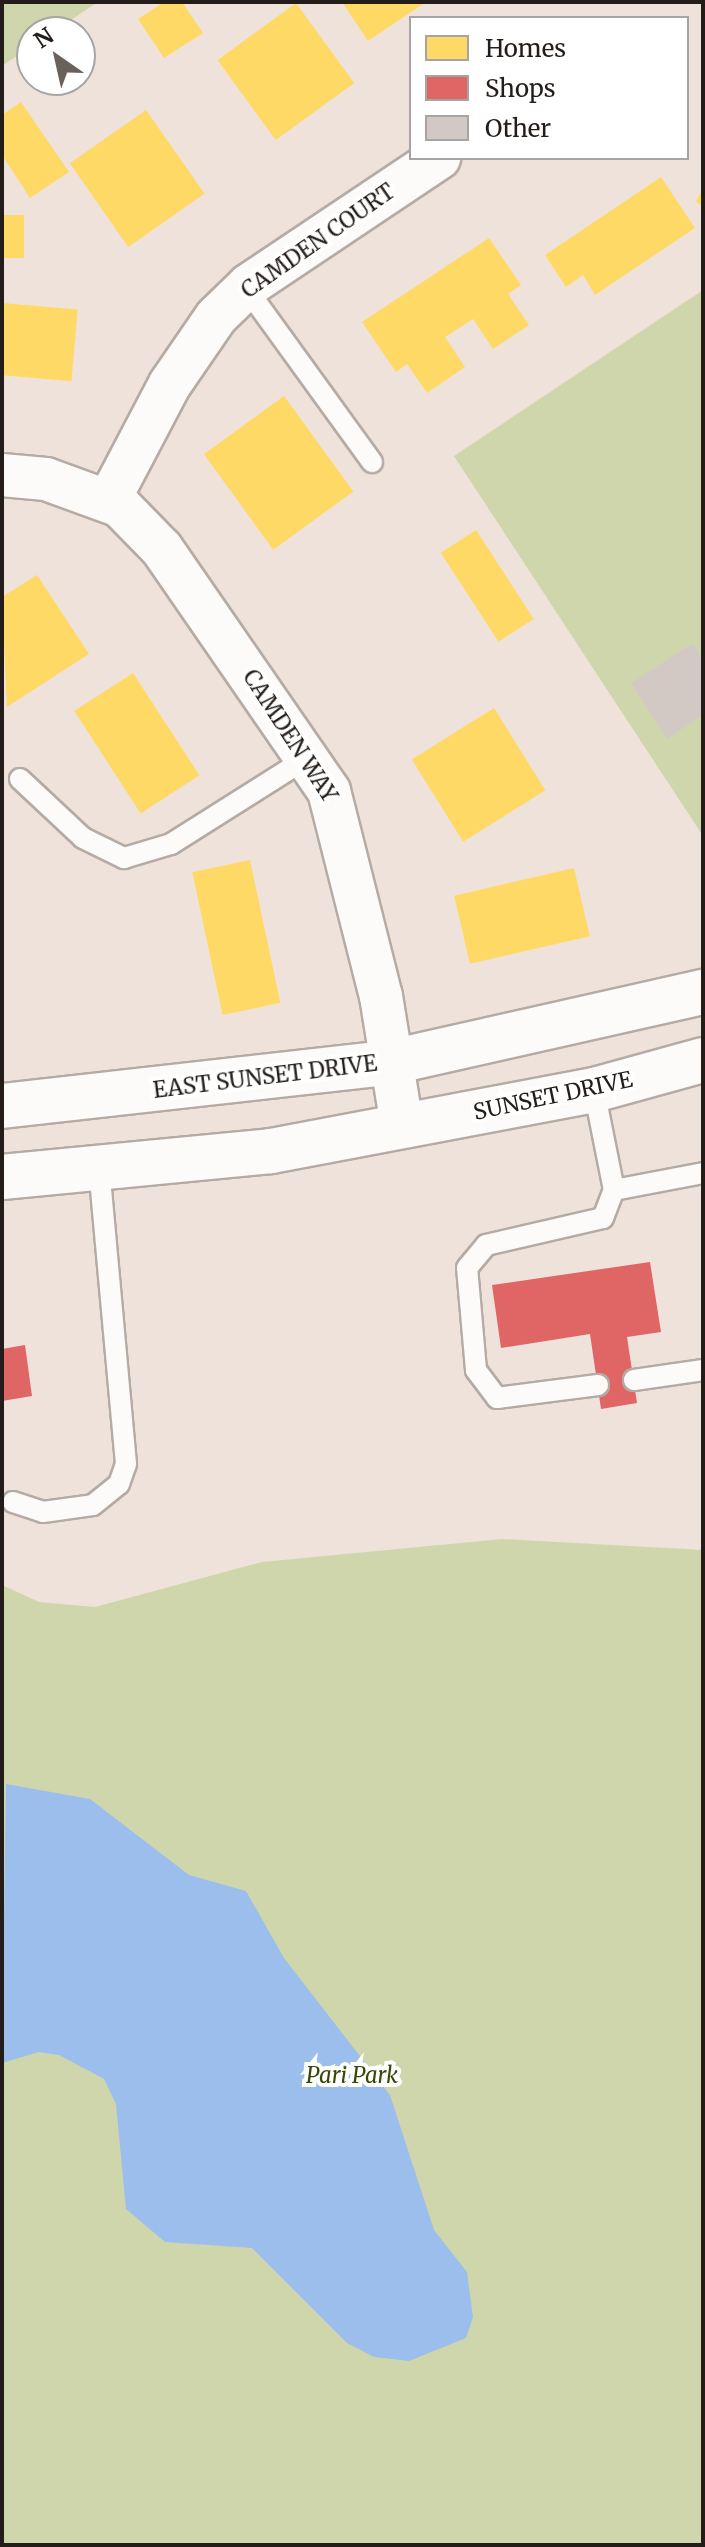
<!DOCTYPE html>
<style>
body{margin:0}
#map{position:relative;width:705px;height:2547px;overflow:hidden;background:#efe2da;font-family:Merriweather,serif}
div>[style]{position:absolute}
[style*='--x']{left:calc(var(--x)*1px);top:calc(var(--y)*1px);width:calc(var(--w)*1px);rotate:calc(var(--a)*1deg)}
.green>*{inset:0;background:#cfd6ac}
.water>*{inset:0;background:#9bbeed}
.homes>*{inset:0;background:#ffd966;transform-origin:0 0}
.shops>*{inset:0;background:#e06666}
.building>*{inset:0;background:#d3c9c4}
.roads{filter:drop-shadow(2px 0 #b5aba5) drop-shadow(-2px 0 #b5aba5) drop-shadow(0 2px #b5aba5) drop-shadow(0 -2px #b5aba5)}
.lane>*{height:20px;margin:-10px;padding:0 10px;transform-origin:10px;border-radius:10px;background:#fdfbf9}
.street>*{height:42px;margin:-21px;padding:0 21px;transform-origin:21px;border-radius:21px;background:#fdfbf9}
.secondary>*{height:44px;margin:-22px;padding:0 22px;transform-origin:22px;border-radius:22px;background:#fdfbf9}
span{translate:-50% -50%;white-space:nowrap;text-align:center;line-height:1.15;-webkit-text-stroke:8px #fff;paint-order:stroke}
.street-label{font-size:22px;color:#241c18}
.park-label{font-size:22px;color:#364805;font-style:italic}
.frame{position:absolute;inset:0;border:4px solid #241c18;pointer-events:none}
.legend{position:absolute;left:409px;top:16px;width:280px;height:144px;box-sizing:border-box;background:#fff;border:2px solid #a7a4a3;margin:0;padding:10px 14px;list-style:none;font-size:24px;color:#241c18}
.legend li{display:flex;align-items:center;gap:16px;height:40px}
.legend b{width:40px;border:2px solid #a7a4a3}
.north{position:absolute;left:16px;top:16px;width:80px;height:80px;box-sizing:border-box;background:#fff;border:2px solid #a7a4a3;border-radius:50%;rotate:326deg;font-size:22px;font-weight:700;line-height:32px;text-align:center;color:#241c18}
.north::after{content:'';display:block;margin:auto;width:28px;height:36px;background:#6b615c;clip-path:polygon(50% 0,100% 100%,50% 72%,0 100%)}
</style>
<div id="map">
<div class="green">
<i style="clip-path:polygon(2px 2px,98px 2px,53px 32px,32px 32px,32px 46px,2px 66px)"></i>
<i style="clip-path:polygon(703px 290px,703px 836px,454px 456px)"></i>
<i style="clip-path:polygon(502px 1539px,703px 1550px,703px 2545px,2px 2545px,2px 1585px,39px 1602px,95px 1607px,262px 1562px)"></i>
</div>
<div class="water">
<i style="clip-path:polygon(6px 1784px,90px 1799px,189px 1875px,246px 1891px,284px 1958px,390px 2095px,434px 2230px,467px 2272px,473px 2317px,466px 2338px,409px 2361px,374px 2357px,347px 2343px,252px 2248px,165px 2242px,126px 2209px,116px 2104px,104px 2079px,59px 2055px,39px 2052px,2px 2063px)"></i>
</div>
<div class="homes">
<i style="clip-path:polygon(164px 2px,182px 2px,203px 33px,164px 58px,138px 19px)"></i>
<i style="clip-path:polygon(342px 2px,426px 2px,368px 41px)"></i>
<i style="left:296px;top:3px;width:99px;height:97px;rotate:54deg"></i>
<i style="clip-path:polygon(21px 102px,69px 172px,30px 198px,2px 155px,2px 115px)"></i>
<i style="left:146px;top:110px;width:102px;height:93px;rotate:55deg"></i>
<i style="clip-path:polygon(661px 177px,695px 228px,595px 295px,583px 275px,566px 287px,545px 255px)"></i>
<i style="clip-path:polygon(703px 188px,703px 206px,696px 202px)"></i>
<i style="left:2px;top:215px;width:22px;height:43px"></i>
<i style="clip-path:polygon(489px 238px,521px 285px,508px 294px,529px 325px,493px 349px,473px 319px,445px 337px,465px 367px,427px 393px,407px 364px,396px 372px,362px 322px)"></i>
<i style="left:2px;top:303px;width:76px;height:72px;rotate:5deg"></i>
<i style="left:284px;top:396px;width:118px;height:99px;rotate:54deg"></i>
<i style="left:476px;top:530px;width:106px;height:42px;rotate:57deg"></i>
<i style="clip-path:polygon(37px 575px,89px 654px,7px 707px,2px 597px)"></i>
<i style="left:133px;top:673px;width:122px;height:70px;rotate:57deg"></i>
<i style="left:494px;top:708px;width:97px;height:97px;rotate:58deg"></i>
<i style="left:250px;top:860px;width:146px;height:59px;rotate:78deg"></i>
<i style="left:574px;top:868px;width:70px;height:123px;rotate:77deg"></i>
</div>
<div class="shops">
<i style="clip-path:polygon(650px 1262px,661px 1332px,627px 1337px,637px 1403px,601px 1409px,590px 1334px,501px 1348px,492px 1285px)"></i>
<i style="clip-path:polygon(25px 1345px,32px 1396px,2px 1401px,2px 1349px)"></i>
</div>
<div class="building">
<i style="clip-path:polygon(693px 643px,703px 659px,703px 715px,667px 739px,631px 683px)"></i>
</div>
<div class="roads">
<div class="lane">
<i style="--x:246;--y:288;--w:215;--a:54.1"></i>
<i style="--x:20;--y:779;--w:86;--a:43.1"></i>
<i style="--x:83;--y:838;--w:46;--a:26"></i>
<i style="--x:124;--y:858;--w:49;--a:-16.6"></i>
<i style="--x:171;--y:844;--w:161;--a:-32.3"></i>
<i style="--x:594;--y:1090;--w:102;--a:78.7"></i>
<i style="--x:614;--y:1190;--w:91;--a:-10.8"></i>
<i style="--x:634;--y:1380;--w:70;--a:-8.2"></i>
<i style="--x:598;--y:1385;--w:102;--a:172.7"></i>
<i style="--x:497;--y:1398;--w:35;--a:-127"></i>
<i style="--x:476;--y:1370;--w:102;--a:-95"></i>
<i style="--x:467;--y:1268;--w:30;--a:-50"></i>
<i style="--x:486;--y:1245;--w:120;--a:-13"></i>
<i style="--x:603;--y:1218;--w:30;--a:-69"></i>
<i style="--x:13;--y:1502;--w:32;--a:18"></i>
<i style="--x:43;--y:1512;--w:50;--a:-8"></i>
<i style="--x:93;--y:1505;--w:33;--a:-39"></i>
<i style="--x:119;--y:1484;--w:21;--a:-71"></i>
<i style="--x:126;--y:1464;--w:297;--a:-95.2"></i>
</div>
<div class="street">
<i style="--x:2;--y:475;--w:44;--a:5.2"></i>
<i style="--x:46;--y:479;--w:79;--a:20"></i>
<i style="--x:120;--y:506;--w:60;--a:45.7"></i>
<i style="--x:162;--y:549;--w:294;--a:55.4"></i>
<i style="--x:329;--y:791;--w:211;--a:75.8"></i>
<i style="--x:381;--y:996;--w:132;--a:80.8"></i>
<i style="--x:109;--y:500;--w:131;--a:-62.3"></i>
<i style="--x:170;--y:384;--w:81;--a:-55.5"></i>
<i style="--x:216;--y:317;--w:46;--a:-44.1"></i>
<i style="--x:249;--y:285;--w:229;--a:-33.8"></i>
</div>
<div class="secondary">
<i style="--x:2;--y:1106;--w:392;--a:-6.4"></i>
<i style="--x:392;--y:1062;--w:319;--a:-12.7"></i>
<i style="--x:2;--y:1177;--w:270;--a:-5.5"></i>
<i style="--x:271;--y:1151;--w:329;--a:-10.7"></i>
<i style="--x:594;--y:1090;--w:113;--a:-15.4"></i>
</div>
</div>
<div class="street-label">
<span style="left:318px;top:241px;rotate:-35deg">CAMDEN COURT</span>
<span style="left:290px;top:736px;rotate:57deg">CAMDEN WAY</span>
<span style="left:265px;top:1077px;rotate:-7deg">EAST SUNSET DRIVE</span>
<span style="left:553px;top:1096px;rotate:-12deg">SUNSET DRIVE</span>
</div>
<div class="park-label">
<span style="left:352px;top:2076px">Pari Park</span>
</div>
<div class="frame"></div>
<ul class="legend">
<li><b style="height:22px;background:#ffd966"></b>Homes</li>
<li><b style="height:22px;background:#e06666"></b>Shops</li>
<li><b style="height:22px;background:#d3c9c4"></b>Other</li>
</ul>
<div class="north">N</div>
</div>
